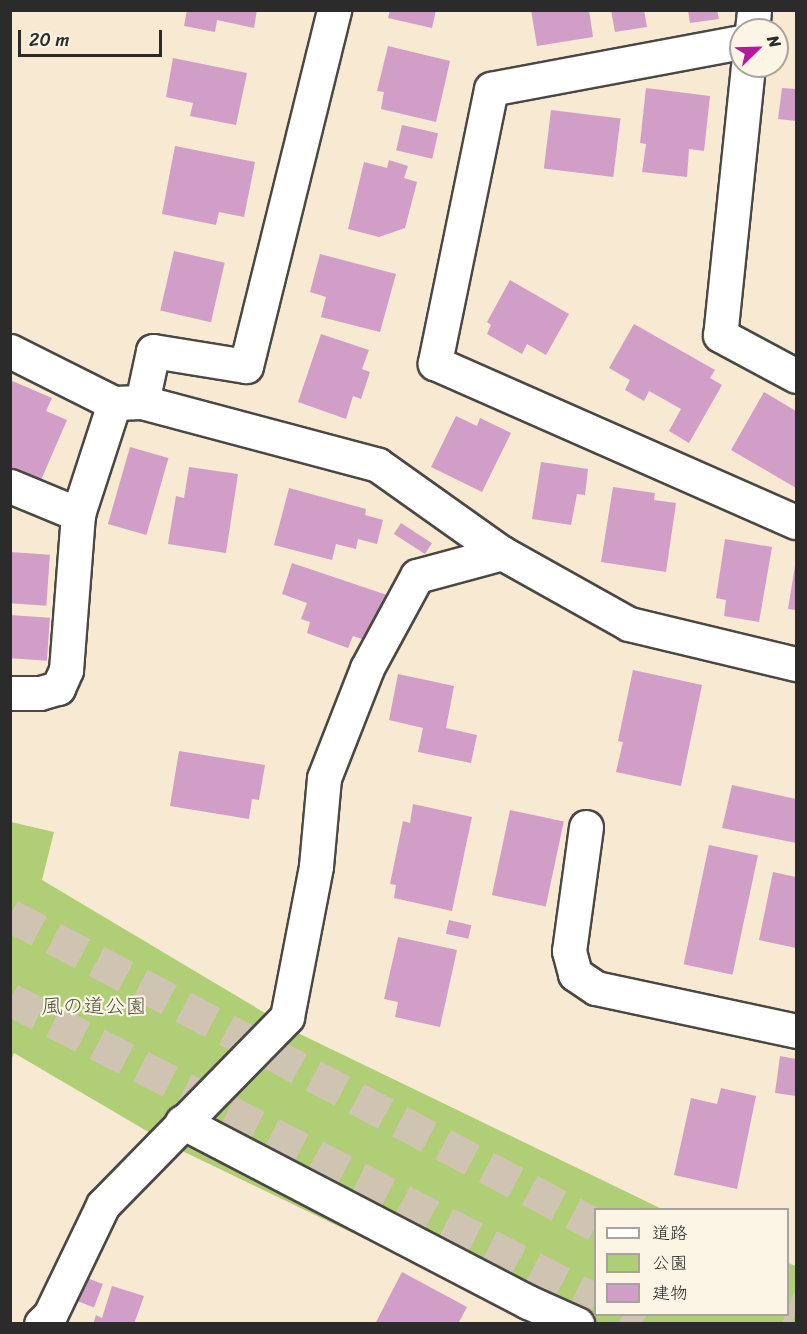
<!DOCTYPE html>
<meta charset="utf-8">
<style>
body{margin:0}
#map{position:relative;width:807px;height:1334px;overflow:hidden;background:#f8e9d2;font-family:Sriracha,"Klee One",sans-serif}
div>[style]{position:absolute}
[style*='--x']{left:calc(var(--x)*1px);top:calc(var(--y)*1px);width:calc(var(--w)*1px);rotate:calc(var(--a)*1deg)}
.green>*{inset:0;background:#b0ce75}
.building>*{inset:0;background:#d19ec8;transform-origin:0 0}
.major-tunnel>*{height:33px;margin-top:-16.5px;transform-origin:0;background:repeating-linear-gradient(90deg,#cfc3b1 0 33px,transparent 0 49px)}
.roads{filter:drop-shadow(2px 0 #4a4844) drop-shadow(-2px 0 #4a4844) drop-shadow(0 2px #4a4844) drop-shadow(0 -2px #4a4844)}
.minor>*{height:33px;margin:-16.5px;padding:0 16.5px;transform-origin:16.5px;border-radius:16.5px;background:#fff}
span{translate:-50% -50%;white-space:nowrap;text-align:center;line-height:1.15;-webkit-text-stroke:4.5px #fcf5e5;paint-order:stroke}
.park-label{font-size:21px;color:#4c543e}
.frame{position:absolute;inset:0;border:12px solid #2b2b2b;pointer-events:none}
.legend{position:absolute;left:594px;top:1208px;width:195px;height:108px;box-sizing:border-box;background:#fcf5e5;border:2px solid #a8a49b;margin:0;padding:8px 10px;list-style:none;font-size:18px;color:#2b2b2b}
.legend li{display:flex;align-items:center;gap:12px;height:30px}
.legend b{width:30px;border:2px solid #a8a49b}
.north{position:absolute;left:729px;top:18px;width:60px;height:60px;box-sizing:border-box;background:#fcf5e5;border:2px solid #a8a49b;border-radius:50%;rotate:67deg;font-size:16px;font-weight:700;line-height:24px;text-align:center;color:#2b2b2b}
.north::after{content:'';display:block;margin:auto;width:21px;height:27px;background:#b5179e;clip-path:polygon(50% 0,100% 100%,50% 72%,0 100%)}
.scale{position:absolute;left:18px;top:30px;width:144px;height:27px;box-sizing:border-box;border:3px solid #2b2b2b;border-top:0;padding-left:8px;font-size:18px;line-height:21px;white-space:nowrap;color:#2b2b2b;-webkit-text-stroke:4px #fcf5e5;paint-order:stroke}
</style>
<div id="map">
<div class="green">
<i style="clip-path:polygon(11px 822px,54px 832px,42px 880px,302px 1035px,662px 1209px,596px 1210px,596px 1314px,788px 1314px,788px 1263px,796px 1266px,796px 1323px,539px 1323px,174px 1147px,14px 1053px,11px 1060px)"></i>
</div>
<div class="building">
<i style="clip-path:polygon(187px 10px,257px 10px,254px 28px,217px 20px,215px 32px,184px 26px)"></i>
<i style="clip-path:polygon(390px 10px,436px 10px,432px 28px,388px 18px)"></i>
<i style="clip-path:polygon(531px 10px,589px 10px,593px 37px,537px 46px)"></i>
<i style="clip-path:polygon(611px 10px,644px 10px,647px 27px,615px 32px)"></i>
<i style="clip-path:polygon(688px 10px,717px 10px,719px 19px,690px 23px)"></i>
<i style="clip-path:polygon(388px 46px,450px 61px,436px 122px,381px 109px,384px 92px,377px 91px)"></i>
<i style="clip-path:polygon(173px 58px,247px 73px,236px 125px,190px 116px,193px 103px,166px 97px)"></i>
<i style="clip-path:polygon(646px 88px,710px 96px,704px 151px,689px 149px,687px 177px,642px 172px,646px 144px,640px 143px)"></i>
<i style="clip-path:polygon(782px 88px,796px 89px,796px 121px,778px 119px)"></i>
<i style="left:551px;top:110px;width:70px;height:59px;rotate:7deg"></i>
<i style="left:402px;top:125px;width:37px;height:26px;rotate:13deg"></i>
<i style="clip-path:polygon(175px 146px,255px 162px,244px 217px,219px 212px,216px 225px,162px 214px)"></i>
<i style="clip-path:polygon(389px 160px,408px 166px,404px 178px,417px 182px,405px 228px,379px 237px,348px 229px,364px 162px,387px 168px)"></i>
<i style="left:174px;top:251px;width:52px;height:61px;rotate:13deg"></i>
<i style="clip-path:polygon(320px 254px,396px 274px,380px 332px,321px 317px,326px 297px,310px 292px)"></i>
<i style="clip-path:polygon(510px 280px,569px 314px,546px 355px,527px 344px,522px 354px,487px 334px,491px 325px,487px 322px)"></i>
<i style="clip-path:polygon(634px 324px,715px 370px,710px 378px,722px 385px,689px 443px,669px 431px,681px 409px,649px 391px,644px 401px,625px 390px,630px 380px,609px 368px)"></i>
<i style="clip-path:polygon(321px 334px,369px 350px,362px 369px,370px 372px,361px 399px,353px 396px,346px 419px,298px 402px)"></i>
<i style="clip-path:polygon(10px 380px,52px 398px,46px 411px,67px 420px,41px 480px,10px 467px)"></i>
<i style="clip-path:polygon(764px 392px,796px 411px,796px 488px,731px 450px)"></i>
<i style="clip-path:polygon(456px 416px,477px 426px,480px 418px,511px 433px,482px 492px,431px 467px)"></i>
<i style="left:130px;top:447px;width:40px;height:80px;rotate:16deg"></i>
<i style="clip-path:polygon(541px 462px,588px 469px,585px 495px,577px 494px,571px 525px,532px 519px)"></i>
<i style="clip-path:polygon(189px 467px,238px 474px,226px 553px,168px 544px,176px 496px,184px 498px)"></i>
<i style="clip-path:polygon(613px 487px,655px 493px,654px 500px,676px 503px,666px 572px,601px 562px)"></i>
<i style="clip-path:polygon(289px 488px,366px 509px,365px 515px,383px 520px,377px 544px,358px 539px,356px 549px,336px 544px,332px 560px,274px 545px)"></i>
<i style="left:401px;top:523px;width:37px;height:13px;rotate:33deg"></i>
<i style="clip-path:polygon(725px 539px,772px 547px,759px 622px,724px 616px,726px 600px,716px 598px)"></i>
<i style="left:10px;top:552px;width:40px;height:51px;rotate:4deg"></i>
<i style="clip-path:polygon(292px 563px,387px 595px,371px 642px,353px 636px,348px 648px,307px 633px,310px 622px,301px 619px,307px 603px,282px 594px)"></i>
<i style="clip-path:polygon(795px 566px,796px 566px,796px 610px,788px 609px)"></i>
<i style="left:10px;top:615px;width:40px;height:43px;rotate:4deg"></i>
<i style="clip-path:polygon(633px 670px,702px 685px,681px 786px,616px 772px,623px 742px,618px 741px)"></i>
<i style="clip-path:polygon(398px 674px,454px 686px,446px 728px,477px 735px,471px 763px,418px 752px,423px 728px,389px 720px)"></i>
<i style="clip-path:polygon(179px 751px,265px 765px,259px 800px,252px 799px,249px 819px,170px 806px)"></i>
<i style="clip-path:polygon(732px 785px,796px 799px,796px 843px,722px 828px)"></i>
<i style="clip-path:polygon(413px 804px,472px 817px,452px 911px,394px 898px,396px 885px,390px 884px,403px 821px,410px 823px)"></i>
<i style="left:510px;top:810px;width:55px;height:87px;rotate:12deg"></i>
<i style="left:709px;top:845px;width:50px;height:122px;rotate:12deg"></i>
<i style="clip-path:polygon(773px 872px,796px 877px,796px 948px,759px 940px)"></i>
<i style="left:449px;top:920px;width:23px;height:14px;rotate:13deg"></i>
<i style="clip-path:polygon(398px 937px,457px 950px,440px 1027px,395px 1017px,398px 1002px,384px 999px)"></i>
<i style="clip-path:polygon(780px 1056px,796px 1059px,796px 1096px,775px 1093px)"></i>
<i style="clip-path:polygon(721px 1088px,756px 1096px,737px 1189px,674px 1175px,691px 1098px,717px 1104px)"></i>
<i style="clip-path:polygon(402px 1272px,467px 1307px,458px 1324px,375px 1324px)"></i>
<i style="left:87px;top:1278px;width:17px;height:25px;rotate:21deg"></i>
<i style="clip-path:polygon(112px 1286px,144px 1296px,134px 1324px,93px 1324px,96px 1315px,102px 1318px)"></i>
</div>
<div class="major-tunnel">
<i style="--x:10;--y:915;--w:663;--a:27.88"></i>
<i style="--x:10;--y:999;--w:659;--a:27.19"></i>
<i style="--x:788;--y:1307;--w:9;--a:21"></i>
<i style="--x:623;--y:1314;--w:21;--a:29"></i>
</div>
<div class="roads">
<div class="minor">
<i style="--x:752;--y:30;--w:20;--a:-84"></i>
<i style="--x:741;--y:42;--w:254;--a:169.4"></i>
<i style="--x:491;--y:89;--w:280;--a:101.6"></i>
<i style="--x:435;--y:363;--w:394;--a:23.8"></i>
<i style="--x:748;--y:66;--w:270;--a:95.9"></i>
<i style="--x:720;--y:335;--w:86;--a:28.3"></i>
<i style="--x:10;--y:351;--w:116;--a:26.6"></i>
<i style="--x:114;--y:403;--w:28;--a:-2"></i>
<i style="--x:142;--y:402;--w:244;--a:14.9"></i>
<i style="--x:378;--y:465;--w:152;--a:35.4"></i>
<i style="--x:502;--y:553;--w:145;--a:29.2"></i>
<i style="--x:629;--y:624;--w:172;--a:13.5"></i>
<i style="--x:142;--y:402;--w:52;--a:-77.8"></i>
<i style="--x:153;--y:351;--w:94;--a:9.2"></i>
<i style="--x:246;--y:366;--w:367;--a:-76.1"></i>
<i style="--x:10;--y:486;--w:74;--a:22.4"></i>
<i style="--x:78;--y:514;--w:117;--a:-72"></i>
<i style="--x:10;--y:693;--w:30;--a:0"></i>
<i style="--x:40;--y:693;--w:19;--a:-16"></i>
<i style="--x:58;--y:688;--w:20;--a:-66"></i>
<i style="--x:66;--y:670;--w:156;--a:-85.6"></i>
<i style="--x:586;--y:827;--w:125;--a:97.8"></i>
<i style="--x:569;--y:951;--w:24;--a:75"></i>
<i style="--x:575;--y:974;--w:25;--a:34"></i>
<i style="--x:596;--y:988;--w:205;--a:12.1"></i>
<i style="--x:182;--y:1122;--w:390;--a:27.5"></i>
<i style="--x:528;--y:1302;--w:54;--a:24.2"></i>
<i style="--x:41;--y:1324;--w:13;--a:-45"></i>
<i style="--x:50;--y:1315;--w:122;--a:-64.3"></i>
<i style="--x:103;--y:1205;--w:263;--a:-45.6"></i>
<i style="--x:287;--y:1017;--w:154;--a:-79.1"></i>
<i style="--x:316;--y:866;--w:88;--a:-84.8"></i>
<i style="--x:324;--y:778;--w:118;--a:-68.6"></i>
<i style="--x:367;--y:668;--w:105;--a:-61.5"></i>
<i style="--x:417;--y:576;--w:88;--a:-15.1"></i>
</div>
</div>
<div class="park-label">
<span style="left:94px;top:1006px">風の道公園</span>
</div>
<div class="frame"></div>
<ul class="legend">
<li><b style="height:8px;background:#fff"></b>道路</li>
<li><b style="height:16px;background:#b0ce75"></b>公園</li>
<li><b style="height:16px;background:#d19ec8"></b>建物</li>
</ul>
<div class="north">N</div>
<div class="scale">20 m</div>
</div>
